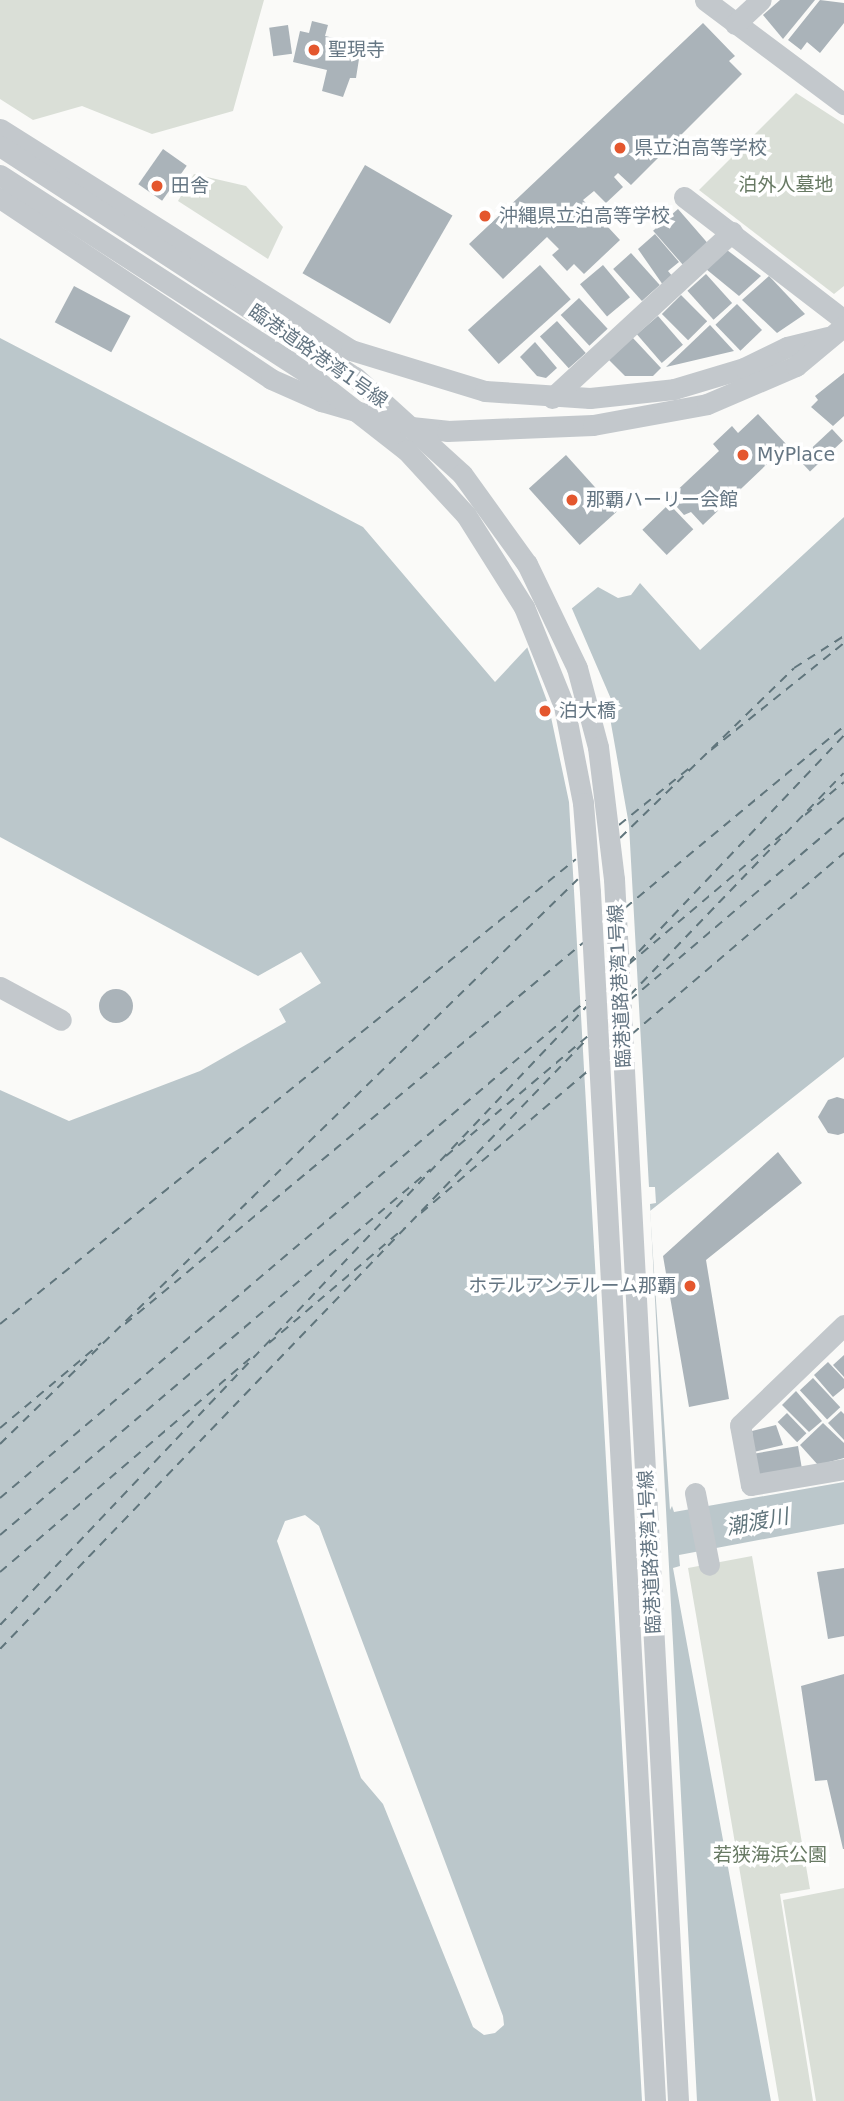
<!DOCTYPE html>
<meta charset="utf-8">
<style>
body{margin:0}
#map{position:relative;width:844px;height:2101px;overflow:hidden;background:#fafaf8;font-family:"DejaVu Sans","Noto Sans JP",sans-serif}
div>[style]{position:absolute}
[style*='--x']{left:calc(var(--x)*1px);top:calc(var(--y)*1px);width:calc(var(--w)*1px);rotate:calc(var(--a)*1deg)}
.green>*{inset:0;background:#dadfd7}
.water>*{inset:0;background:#bbc7cb}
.pier>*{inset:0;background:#fafaf8}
.ferry>*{height:2px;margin-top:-1px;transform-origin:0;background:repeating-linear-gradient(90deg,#60757c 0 9px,transparent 0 16px)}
.building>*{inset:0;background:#aab3b9;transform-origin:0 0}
.round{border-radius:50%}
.minor>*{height:21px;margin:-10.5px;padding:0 10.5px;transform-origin:10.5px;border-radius:10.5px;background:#c3c8cc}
.minor-bridge>*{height:21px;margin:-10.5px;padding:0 10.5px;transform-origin:10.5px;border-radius:10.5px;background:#c3c8cc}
.dots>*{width:19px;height:19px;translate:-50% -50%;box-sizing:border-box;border:4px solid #fff;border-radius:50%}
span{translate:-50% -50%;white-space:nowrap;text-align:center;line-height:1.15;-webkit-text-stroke:7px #fff;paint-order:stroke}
.poi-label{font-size:19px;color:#657683}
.left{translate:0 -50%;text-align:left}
.right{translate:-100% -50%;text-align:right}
.park-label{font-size:19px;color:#687a64}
.street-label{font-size:19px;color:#657683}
.water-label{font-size:21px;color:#60757c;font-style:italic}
</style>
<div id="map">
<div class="green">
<i style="clip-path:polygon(0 0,264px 0,233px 111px,152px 134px,82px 106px,33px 120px,0 99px)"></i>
<i style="clip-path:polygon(796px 93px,844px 124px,844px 286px,834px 294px,699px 190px)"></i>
<i style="clip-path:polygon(194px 174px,246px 186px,283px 227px,268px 259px,178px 201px)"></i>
<i style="clip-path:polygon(752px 1556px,810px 1889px,780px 1894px,813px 2101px,779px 2101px,688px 1568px)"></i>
<i style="clip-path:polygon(844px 1888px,844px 2101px,816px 2101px,783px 1900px)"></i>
</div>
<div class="water">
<i style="clip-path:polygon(0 338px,363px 527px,495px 682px,538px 636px,598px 587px,618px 598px,631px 595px,640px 583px,700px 650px,844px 517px,844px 1057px,650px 1211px,670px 1510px,672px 1506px,674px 1512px,844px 1482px,844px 1524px,679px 1555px,680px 1566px,673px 1568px,771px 2101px,0 2101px,0 1090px,69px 1121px,200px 1071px,286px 1022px,279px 1009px,321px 983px,301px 952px,258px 976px,0 837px)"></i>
</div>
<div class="pier">
<i style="clip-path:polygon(570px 604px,611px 699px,607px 701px,629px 825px,649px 1187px,655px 1187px,656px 1203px,650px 1204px,697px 2101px,642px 2101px,569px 802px,551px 717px,546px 718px,541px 702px,547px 701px,526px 644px)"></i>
<i style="clip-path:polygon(305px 1515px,319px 1526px,503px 2016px,504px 2025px,495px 2033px,484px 2035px,473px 2027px,383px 1804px,361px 1778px,277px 1541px,285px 1521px)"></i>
</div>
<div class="ferry">
<i style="--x:711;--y:750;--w:171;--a:-38.8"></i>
<i style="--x:805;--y:815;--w:51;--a:-40.2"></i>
<i style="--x:619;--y:825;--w:95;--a:-39"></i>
<i style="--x:620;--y:838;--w:243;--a:-44.3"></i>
<i style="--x:794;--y:668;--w:59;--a:-32.6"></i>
<i style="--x:625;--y:908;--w:285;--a:-39.7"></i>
<i style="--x:628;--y:963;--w:314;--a:-46.5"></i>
<i style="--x:629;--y:964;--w:207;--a:-40.3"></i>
<i style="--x:630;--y:995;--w:308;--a:-46.1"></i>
<i style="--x:630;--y:1000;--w:281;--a:-40.4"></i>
<i style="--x:632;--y:1034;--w:279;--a:-40.5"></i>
<i style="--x:446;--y:1156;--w:187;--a:-40.2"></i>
<i style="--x:421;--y:1213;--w:222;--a:-40.4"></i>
<i style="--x:0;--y:1324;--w:740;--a:-38.91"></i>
<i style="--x:125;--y:1324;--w:596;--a:-39.76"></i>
<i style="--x:269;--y:1343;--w:177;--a:-40.4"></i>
<i style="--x:0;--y:1428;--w:132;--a:-40.1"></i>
<i style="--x:0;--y:1444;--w:808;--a:-44.35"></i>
<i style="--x:0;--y:1498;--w:770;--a:-40.31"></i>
<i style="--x:0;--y:1535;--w:565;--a:-40.34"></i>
<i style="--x:0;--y:1572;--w:334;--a:-40.5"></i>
<i style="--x:0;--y:1625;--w:852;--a:-46.52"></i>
<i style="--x:0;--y:1649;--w:847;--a:-46.1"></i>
</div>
<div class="building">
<i style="clip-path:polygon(780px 0,815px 0,783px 39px,763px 15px)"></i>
<i style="clip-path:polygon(820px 0,844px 3px,844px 23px,820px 53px,807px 42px,801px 50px,788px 40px)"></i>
<i style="clip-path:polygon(312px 21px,328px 25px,325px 36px,334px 38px,330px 54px,359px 59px,356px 78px,350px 78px,343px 97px,322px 91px,327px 70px,293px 62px,300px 31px,309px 33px)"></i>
<i style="clip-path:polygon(703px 23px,735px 56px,729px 61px,742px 74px,631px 185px,618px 173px,614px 177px,623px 187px,606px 203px,594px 191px,583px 200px,620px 240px,584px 274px,574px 264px,567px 271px,552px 255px,559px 249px,547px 237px,503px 279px,469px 244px)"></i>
<i style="left:288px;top:25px;width:29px;height:19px;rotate:82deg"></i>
<i style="left:163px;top:149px;width:29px;height:43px;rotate:35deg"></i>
<i style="left:365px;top:165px;width:101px;height:125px;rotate:30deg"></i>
<i style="left:678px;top:209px;width:45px;height:33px;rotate:49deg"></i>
<i style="clip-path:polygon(655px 234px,679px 262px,668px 271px,673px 277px,663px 285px,638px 249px)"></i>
<i style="clip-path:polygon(727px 250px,761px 276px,739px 296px,706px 269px)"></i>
<i style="left:631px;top:253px;width:43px;height:24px;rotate:48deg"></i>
<i style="left:540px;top:265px;width:46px;height:97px;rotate:48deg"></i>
<i style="left:603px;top:265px;width:42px;height:30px;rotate:50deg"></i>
<i style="left:706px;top:274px;width:39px;height:25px;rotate:48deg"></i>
<i style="clip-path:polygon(769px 276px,805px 314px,777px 333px,742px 300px)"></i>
<i style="left:74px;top:286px;width:64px;height:41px;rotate:28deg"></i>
<i style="left:681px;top:295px;width:37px;height:27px;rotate:45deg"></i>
<i style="left:579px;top:298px;width:42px;height:25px;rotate:47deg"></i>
<i style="left:737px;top:304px;width:36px;height:30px;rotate:46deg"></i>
<i style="left:658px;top:316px;width:38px;height:28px;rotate:49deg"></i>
<i style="left:557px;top:321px;width:43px;height:23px;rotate:48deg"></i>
<i style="clip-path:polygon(710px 325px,734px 351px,666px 367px)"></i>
<i style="clip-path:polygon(632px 337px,661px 368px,653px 376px,625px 376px,607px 358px)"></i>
<i style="clip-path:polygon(535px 342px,557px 368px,546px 378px,537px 376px,520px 357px)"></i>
<i style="clip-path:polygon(844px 373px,844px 416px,833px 426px,811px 407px,818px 400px,815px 396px)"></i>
<i style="clip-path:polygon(758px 414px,787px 445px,703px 525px,691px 512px,684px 515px,669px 498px,719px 451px,713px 444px,732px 426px,738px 433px)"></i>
<i style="left:832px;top:429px;width:16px;height:45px;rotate:47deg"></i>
<i style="left:566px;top:455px;width:76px;height:50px;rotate:48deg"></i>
<i style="left:669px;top:504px;width:35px;height:37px;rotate:46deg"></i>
<i class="round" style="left:99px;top:989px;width:34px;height:34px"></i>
<i style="clip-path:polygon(837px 1097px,844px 1099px,844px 1133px,838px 1135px,828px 1133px,818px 1117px,828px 1100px)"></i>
<i style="clip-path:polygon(778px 1152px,802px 1183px,706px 1260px,729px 1399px,689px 1407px,663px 1256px)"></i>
<i style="clip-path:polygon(844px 1355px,844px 1377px,833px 1365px)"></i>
<i style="clip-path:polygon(828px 1362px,844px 1379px,844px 1388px,833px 1397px,814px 1375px)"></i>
<i style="left:813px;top:1378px;width:40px;height:18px;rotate:47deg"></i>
<i style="clip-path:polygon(796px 1391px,822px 1421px,809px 1432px,782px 1405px)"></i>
<i style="clip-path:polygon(841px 1411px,844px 1414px,844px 1440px,828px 1423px)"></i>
<i style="left:787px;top:1413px;width:28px;height:13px;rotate:46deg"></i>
<i style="clip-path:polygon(823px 1423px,844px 1443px,844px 1458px,818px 1465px,800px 1445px)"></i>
<i style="clip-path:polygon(776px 1425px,783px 1445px,754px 1452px,752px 1431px)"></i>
<i style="left:798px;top:1446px;width:22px;height:45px;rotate:80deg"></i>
<i style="clip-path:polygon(844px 1568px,844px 1636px,828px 1639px,817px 1572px)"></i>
<i style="clip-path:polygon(844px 1674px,844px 1849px,843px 1849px,827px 1780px,815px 1781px,801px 1686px)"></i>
</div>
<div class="minor">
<i style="--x:705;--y:0;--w:174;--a:36.8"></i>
<i style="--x:735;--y:24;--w:35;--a:-43"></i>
<i style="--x:0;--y:129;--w:415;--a:32.2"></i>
<i style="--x:351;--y:350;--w:140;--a:17"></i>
<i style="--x:485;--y:391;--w:105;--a:3.8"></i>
<i style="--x:590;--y:398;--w:84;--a:-6.1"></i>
<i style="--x:674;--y:389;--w:73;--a:-16.7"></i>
<i style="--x:744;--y:368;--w:48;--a:-26"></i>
<i style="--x:787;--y:347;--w:41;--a:-14"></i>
<i style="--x:684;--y:197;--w:202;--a:37.6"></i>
<i style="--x:0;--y:198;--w:326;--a:33.7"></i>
<i style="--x:271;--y:379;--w:55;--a:23.7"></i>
<i style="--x:321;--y:401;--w:94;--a:16.1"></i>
<i style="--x:411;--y:427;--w:36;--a:6"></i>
<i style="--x:447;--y:431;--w:146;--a:-2.4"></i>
<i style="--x:593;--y:425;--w:116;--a:-10.4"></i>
<i style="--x:707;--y:404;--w:97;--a:-23.1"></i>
<i style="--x:796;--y:366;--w:62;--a:-39.8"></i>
<i style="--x:552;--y:398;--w:245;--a:-42.7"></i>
<i style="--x:614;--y:879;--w:1224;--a:87"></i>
<i style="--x:590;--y:892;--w:1211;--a:86.92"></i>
<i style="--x:0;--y:987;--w:69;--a:28.4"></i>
<i style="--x:844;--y:1325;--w:144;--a:136.1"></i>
<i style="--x:740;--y:1425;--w:61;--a:79.6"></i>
<i style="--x:751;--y:1485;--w:94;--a:-9.8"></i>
<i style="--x:695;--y:1493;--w:73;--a:79"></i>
</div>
<div class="minor-bridge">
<i style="--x:0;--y:146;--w:424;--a:33.1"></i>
<i style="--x:355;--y:377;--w:144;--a:42.2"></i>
<i style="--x:462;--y:474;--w:111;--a:54.2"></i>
<i style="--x:527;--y:564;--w:115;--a:64.3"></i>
<i style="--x:577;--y:668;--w:82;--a:75.1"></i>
<i style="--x:598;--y:747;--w:133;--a:83.1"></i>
<i style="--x:0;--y:175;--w:364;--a:32.8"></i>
<i style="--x:306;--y:372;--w:127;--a:38"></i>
<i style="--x:406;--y:450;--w:88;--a:47.3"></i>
<i style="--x:466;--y:515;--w:109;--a:57.8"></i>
<i style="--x:524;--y:607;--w:107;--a:68"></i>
<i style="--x:564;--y:706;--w:99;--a:78.9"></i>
<i style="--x:583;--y:803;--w:89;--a:85.5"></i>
</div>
<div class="dots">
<i style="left:314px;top:50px;background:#e4572e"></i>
<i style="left:620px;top:148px;background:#e4572e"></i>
<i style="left:157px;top:186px;background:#e4572e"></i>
<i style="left:485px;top:216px;background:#e4572e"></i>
<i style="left:743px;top:455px;background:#e4572e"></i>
<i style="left:572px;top:500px;background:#e4572e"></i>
<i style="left:545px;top:711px;background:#e4572e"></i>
<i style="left:690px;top:1286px;background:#e4572e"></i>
</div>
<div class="poi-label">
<span class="left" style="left:328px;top:50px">聖現寺</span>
<span class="left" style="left:634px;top:148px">県立泊高等学校</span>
<span class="left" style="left:171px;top:186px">田舎</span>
<span class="left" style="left:499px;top:216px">沖縄県立泊高等学校</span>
<span class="left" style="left:757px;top:455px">MyPlace</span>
<span class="left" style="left:586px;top:500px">那覇ハーリー会館</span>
<span class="left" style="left:559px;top:711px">泊大橋</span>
<span class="right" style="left:676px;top:1286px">ホテルアンテルーム那覇</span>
</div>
<div class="park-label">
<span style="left:786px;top:185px">泊外人墓地</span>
<span style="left:770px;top:1855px">若狭海浜公園</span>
</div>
<div class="street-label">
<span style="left:318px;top:356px;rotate:35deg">臨港道路港湾1号線</span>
<span style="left:620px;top:986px;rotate:-93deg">臨港道路港湾1号線</span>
<span style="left:650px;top:1552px;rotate:-93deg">臨港道路港湾1号線</span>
</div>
<div class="water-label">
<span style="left:757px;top:1522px;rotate:-11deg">潮渡川</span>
</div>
</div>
